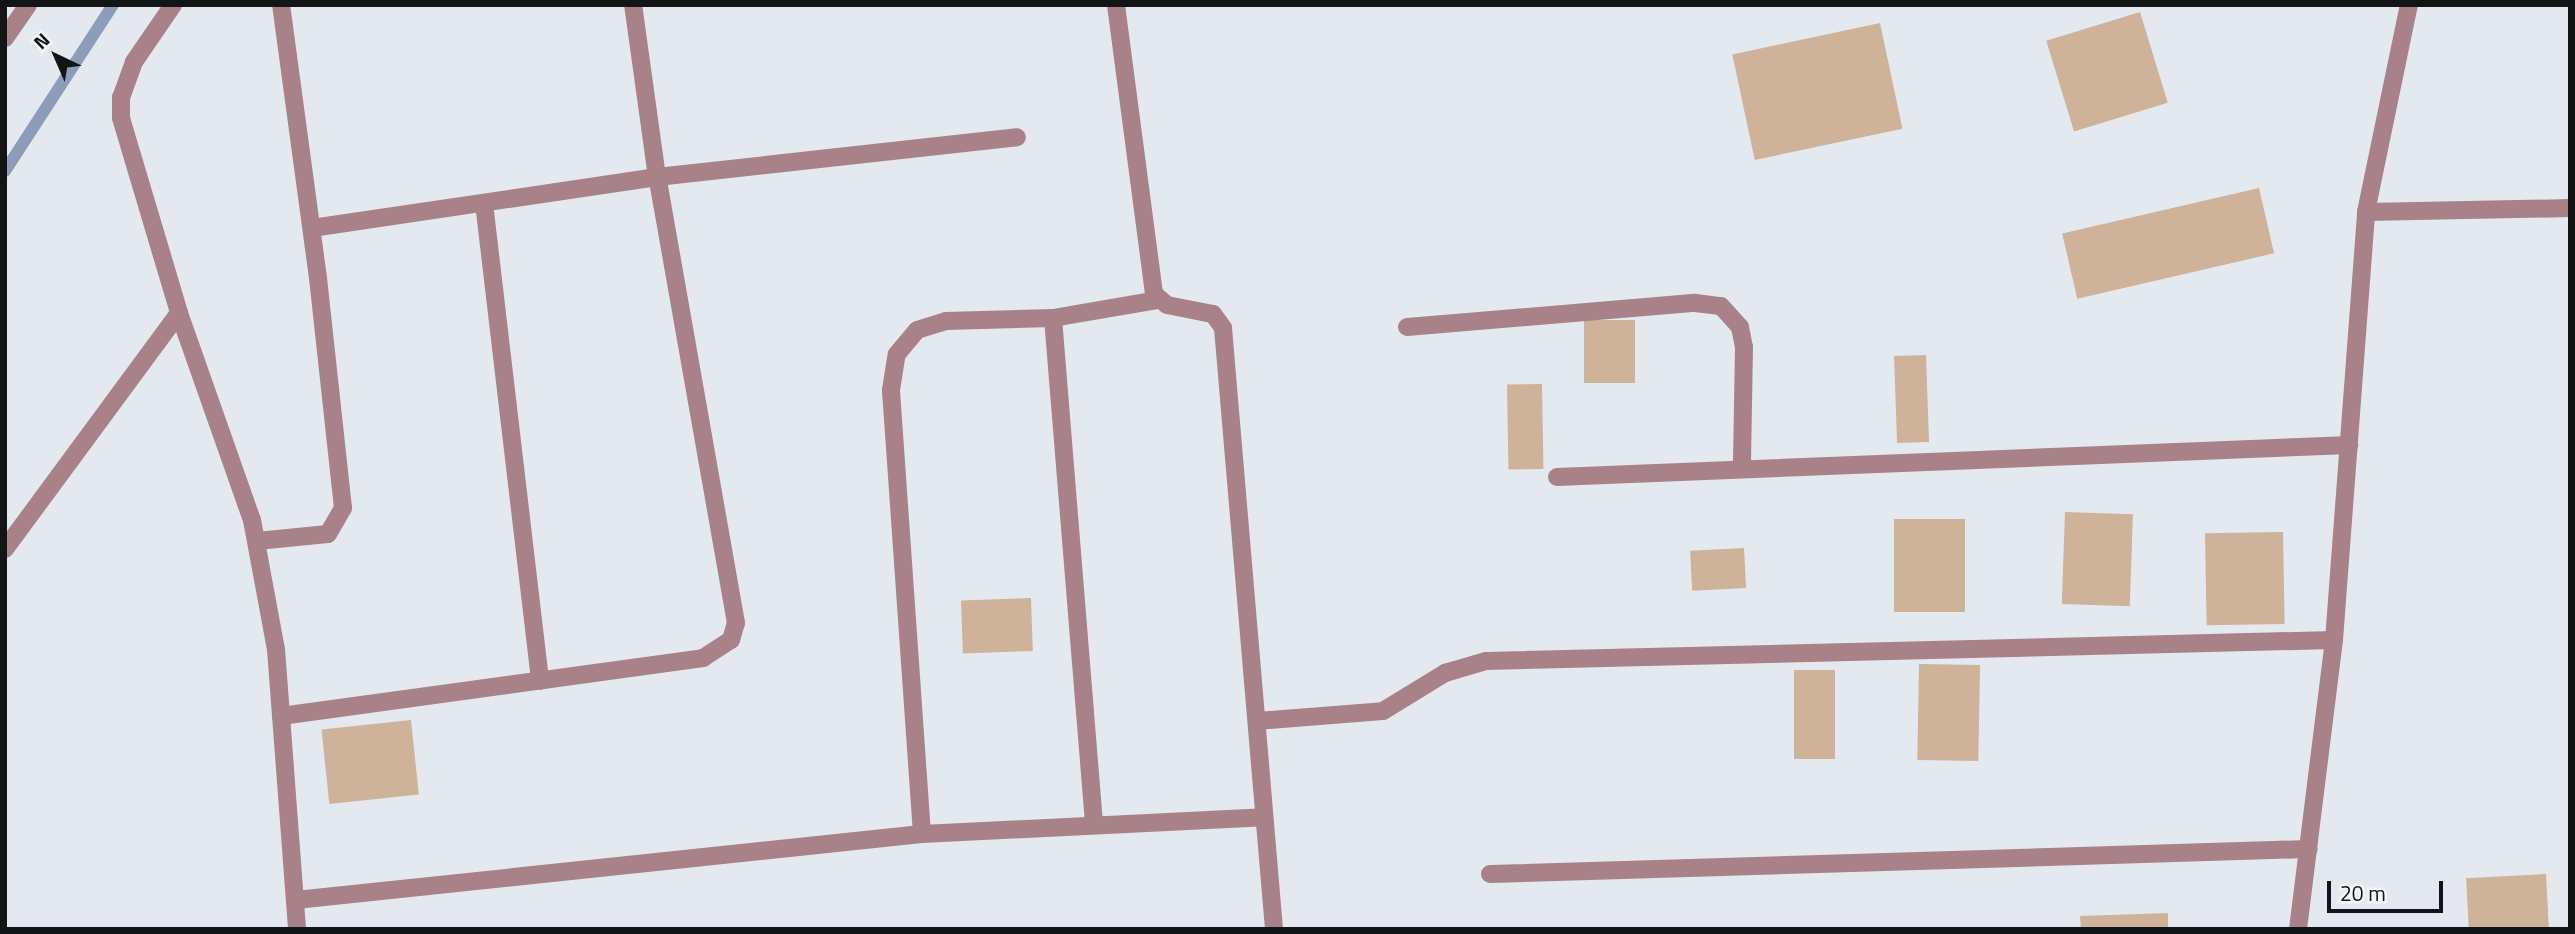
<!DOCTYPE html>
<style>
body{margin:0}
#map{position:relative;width:2575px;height:934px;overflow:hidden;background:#e4e9f0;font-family:"Titillium Web",sans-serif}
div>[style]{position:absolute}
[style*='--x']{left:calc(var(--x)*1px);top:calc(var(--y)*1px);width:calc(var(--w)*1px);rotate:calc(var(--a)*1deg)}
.stream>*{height:12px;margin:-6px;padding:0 6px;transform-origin:6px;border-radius:6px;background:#8d9db9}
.building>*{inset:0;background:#ceb29a;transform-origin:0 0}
.minor>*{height:18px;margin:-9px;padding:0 9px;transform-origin:9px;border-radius:9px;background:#a88288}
span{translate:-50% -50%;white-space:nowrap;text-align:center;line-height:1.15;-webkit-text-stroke:5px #f1f6fd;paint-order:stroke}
.frame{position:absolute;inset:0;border:7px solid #121416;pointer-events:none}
.north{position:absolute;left:21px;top:21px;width:70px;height:70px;-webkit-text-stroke:5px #f1f6fd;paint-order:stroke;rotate:316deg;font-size:19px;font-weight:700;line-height:28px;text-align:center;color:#121416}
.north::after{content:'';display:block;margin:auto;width:24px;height:32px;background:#121416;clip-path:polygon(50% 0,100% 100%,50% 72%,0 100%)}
.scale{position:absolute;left:2327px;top:881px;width:116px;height:32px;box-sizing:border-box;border:4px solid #121416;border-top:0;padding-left:9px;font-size:21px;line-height:24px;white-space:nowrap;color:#121416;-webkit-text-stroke:5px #f1f6fd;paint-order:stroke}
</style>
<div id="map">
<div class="stream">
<i style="--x:5;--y:171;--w:198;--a:-57"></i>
</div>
<div class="building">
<i style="left:2140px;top:12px;width:95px;height:98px;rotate:73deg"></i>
<i style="left:1880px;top:23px;width:108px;height:151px;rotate:78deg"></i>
<i style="left:2259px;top:188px;width:67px;height:202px;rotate:77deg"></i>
<i style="left:1584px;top:320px;width:51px;height:63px"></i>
<i style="left:1926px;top:355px;width:87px;height:32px;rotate:88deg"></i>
<i style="left:1542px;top:384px;width:85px;height:35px;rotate:89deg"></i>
<i style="left:2065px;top:512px;width:68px;height:92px;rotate:2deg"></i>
<i style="left:1965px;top:519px;width:93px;height:71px;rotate:90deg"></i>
<i style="left:2283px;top:532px;width:92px;height:78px;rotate:89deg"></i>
<i style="left:1744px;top:548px;width:40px;height:54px;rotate:87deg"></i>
<i style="left:1031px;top:598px;width:53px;height:70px;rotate:88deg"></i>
<i style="left:1919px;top:664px;width:61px;height:96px;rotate:1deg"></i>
<i style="left:1794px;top:670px;width:41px;height:89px"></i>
<i style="left:411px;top:720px;width:75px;height:90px;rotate:84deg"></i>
<i style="left:2546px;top:874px;width:55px;height:80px;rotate:87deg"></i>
<i style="clip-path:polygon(2168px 913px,2168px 929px,2081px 929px,2080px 916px)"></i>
</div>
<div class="minor">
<i style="--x:173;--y:5;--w:69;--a:124.4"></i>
<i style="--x:134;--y:62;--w:37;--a:110"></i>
<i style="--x:121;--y:97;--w:21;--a:90"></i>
<i style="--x:121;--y:118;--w:203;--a:73.4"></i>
<i style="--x:179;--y:313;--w:219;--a:70.6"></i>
<i style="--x:252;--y:520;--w:131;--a:79.5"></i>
<i style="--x:276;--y:649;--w:281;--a:85.7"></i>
<i style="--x:1116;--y:5;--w:291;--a:82.5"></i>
<i style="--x:1154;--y:294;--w:17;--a:40"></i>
<i style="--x:1167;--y:305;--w:47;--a:11.1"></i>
<i style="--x:1213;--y:314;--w:17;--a:54"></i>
<i style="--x:1223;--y:328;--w:603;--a:85.15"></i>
<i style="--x:5;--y:38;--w:40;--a:-55.1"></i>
<i style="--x:484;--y:203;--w:481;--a:83.3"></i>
<i style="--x:2366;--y:212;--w:204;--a:-1.1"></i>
<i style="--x:312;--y:228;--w:349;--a:-8.4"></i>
<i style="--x:657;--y:177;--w:362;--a:-6.3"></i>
<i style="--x:1053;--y:318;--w:507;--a:85.36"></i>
<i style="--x:1407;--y:327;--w:289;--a:-4.8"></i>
<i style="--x:1695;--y:303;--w:26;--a:7"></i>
<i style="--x:1721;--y:306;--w:28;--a:48"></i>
<i style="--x:1740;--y:327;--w:20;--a:79"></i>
<i style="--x:1744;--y:347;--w:120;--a:91"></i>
<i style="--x:1557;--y:477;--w:793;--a:-2.31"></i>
<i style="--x:257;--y:541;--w:71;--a:-5.6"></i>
<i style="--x:328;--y:534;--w:30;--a:-60"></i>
<i style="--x:343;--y:508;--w:231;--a:-96.2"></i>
<i style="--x:318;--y:278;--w:275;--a:-97.7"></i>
<i style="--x:5;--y:549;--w:293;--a:-53.6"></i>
<i style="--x:281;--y:716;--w:426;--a:-7.8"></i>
<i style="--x:703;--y:658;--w:33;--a:-33"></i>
<i style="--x:731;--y:640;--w:18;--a:-74"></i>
<i style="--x:736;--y:623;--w:453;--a:-100"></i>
<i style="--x:657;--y:177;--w:174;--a:-97.9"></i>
<i style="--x:1257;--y:721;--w:126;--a:-4.5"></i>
<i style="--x:1383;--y:711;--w:73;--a:-31.5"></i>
<i style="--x:1445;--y:673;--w:43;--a:-16.3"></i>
<i style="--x:1486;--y:661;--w:848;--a:-1.42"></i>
<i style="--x:922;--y:834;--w:445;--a:-94"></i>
<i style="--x:891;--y:390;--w:36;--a:-81"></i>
<i style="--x:897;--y:354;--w:31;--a:-50"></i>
<i style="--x:917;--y:330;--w:30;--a:-17"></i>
<i style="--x:946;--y:321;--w:107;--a:-1.6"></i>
<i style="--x:1053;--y:318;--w:107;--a:-9.7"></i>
<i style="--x:1490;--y:874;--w:819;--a:-1.75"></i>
<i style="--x:296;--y:900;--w:629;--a:-6.02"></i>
<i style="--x:922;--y:834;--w:342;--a:-2.8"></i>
<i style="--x:2298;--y:929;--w:291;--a:-82.9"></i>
<i style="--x:2334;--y:640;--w:429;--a:-85.7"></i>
<i style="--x:2366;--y:212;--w:211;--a:-78.3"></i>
</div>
<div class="frame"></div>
<div class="north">N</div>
<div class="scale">20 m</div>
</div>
